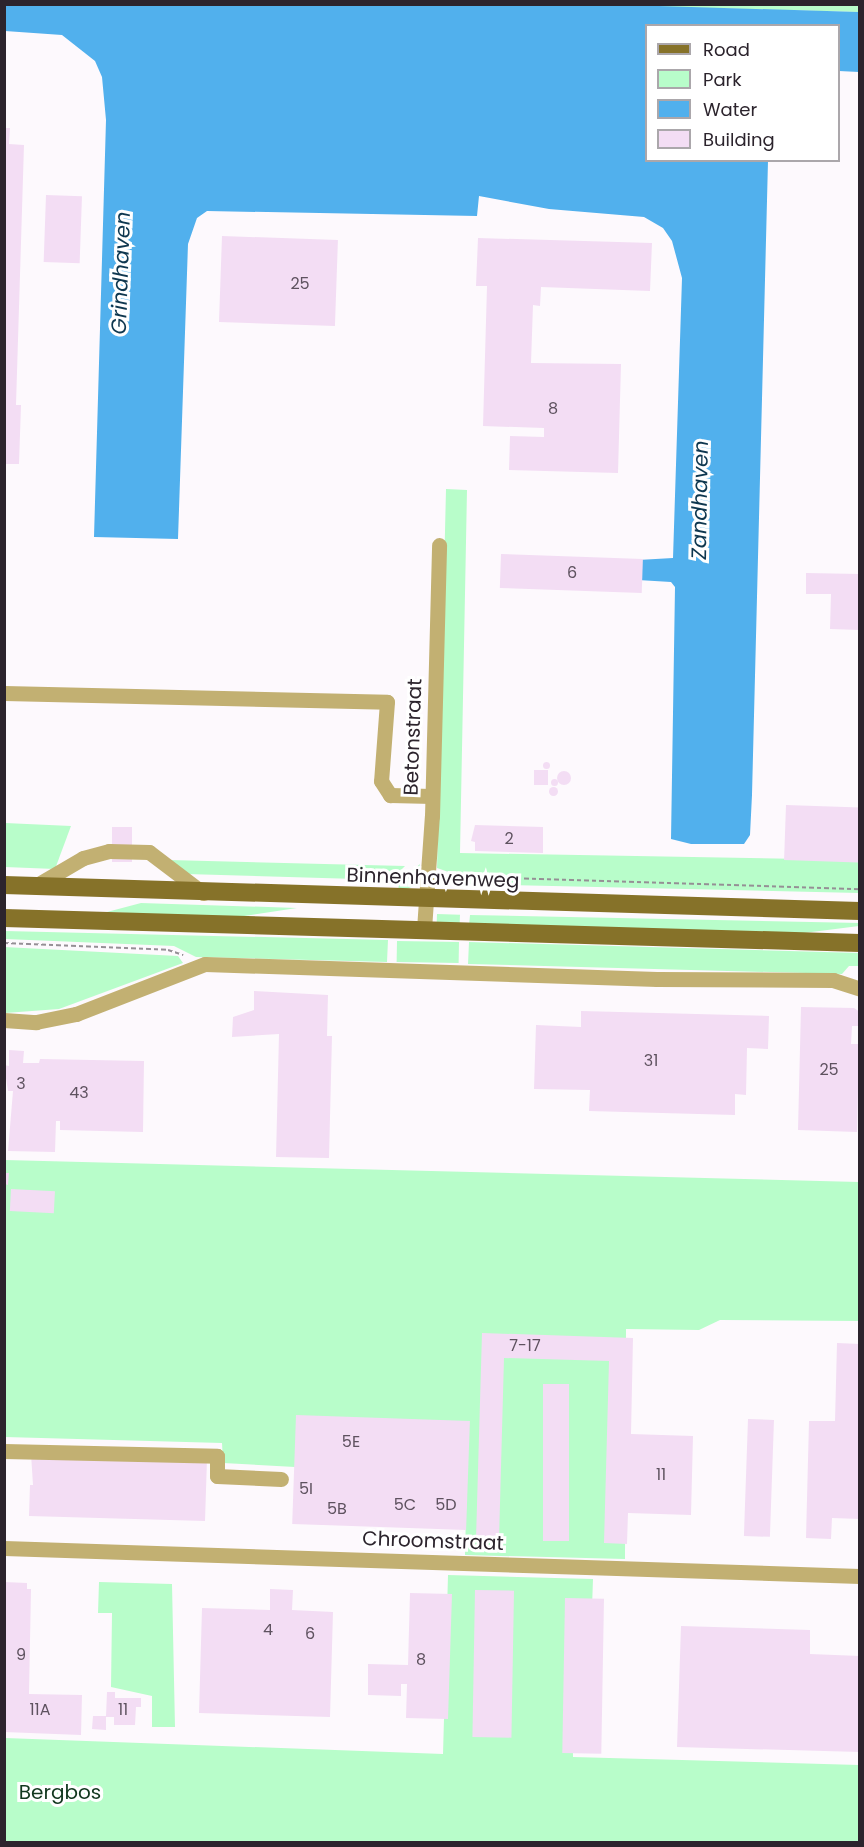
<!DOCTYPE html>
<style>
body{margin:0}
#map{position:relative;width:864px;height:1847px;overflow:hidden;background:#fdf9fd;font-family:Poppins,sans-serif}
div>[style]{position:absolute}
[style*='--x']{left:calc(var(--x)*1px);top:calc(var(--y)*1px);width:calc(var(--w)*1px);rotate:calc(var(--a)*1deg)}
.green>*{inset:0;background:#b8fdca;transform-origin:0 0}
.water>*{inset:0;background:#51b0ed}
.building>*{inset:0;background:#f3ddf4;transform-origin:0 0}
.round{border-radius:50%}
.path>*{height:2px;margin-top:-1px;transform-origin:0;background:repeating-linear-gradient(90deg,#958f95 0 4.5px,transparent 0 7.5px)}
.minor>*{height:15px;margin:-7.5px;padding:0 7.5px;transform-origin:7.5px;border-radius:7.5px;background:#c2b072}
.major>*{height:18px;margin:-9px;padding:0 9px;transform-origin:9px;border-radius:9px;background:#867229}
span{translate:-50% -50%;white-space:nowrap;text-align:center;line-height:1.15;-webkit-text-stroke:6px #fff;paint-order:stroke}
.number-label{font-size:16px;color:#5e525f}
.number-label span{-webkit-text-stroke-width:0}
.street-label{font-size:20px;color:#2c242d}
.park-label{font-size:20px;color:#12381f}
.water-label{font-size:21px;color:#0e374f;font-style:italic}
.frame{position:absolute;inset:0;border:6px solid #2c242d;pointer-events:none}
.legend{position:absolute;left:645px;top:24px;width:195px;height:138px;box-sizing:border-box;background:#fff;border:2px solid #aba7ab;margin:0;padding:8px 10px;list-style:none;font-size:18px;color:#2c242d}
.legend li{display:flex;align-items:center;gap:12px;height:30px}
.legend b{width:30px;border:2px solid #aba7ab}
</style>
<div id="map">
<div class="green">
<i style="clip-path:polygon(859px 4px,859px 12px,594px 5px)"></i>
<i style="clip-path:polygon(446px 489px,467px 490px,460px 853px,859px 860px,859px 893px,470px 884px,466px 878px,437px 868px)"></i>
<i style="clip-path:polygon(5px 823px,71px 826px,55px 869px,5px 867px)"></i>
<i style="clip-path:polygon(169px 860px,405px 866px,391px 880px,186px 874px)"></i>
<i style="clip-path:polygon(420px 864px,414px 886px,398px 892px,399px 883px)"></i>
<i style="clip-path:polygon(141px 903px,297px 908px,231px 918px,107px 912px)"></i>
<i style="left:437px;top:914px;width:23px;height:12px;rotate:2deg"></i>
<i style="clip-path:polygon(470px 915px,860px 923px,859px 926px,788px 935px,469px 926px)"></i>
<i style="clip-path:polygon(5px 931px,388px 940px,387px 962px,196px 957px,174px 946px,5px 939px)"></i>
<i style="left:397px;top:941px;width:62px;height:21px;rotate:1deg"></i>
<i style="clip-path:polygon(469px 942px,860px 953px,859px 966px,849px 966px,842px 974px,468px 964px)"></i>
<i style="clip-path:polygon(4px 947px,178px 956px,183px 963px,59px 1009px,5px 1013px)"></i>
<i style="clip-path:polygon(5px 1160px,859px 1182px,859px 1321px,720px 1320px,699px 1330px,626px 1329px,625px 1559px,465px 1555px,468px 1430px,295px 1467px,223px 1463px,222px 1443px,5px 1437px)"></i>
<i style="clip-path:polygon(448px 1575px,593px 1579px,590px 1666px,572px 1666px,573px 1757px,859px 1765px,859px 1842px,5px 1842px,5px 1738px,443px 1754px)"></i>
<i style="clip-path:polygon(99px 1582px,172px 1584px,175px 1727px,152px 1727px,152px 1696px,111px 1687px,112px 1613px,98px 1613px)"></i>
</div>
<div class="water">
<i style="clip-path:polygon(5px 4px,594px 4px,859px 12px,859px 72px,839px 71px,838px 26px,646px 26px,646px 160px,768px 161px,752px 795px,750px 835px,744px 844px,691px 844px,671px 839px,675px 587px,671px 582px,638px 580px,638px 560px,673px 558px,682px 278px,672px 241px,663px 228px,644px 217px,549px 209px,479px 196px,477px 216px,207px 211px,197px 218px,188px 244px,178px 539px,94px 537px,106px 120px,102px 77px,95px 61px,62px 35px,5px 31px)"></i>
</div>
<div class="building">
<i style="clip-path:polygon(4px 128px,10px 128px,9px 144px,24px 145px,16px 405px,21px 405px,19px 464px,4px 464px)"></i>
<i style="left:46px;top:195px;width:36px;height:67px;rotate:2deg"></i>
<i style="left:222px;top:236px;width:116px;height:86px;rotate:2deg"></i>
<i style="clip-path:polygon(478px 238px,652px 243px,650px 291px,541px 287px,540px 306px,533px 305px,531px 363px,621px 364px,618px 473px,509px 470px,510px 436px,544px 437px,544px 428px,483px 426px,487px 286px,476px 286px)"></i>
<i style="left:501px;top:554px;width:142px;height:34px;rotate:2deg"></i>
<i style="clip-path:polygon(806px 573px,860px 574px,860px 630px,830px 629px,831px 594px,806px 594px)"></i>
<i class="round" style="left:542.5px;top:761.5px;width:7px;height:7px"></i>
<i style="left:534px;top:770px;width:14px;height:15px"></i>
<i class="round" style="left:557px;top:771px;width:14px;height:14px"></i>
<i class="round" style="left:550.5px;top:778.5px;width:7px;height:7px"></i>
<i class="round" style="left:548.5px;top:786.5px;width:9px;height:9px"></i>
<i style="left:786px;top:805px;width:74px;height:55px;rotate:2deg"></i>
<i style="clip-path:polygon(475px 825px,543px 827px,543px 853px,475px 851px,475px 842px,471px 841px)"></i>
<i style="left:112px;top:827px;width:20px;height:35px"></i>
<i style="clip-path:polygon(254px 991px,328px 995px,327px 1036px,332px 1036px,329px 1158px,276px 1157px,279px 1034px,232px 1037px,233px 1017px,254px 1010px)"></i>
<i style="clip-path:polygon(801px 1007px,854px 1008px,860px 1012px,860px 1026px,852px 1026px,851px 1044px,859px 1044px,857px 1132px,798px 1130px)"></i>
<i style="clip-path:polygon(581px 1011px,769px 1016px,768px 1049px,747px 1048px,746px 1095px,735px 1094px,735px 1115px,589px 1111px,590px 1090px,534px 1089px,536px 1025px,581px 1027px)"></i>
<i style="clip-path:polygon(9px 1050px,24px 1051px,23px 1063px,39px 1063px,40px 1059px,144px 1061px,143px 1132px,60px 1130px,60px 1121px,56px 1121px,55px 1152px,8px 1151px,13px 1091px,8px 1091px,4px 1065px,9px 1066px)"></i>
<i style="clip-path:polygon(5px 1173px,9px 1173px,8px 1185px,5px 1184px)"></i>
<i style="left:11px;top:1189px;width:44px;height:22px;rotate:3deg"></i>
<i style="clip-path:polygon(482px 1333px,633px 1338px,631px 1434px,693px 1436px,691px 1515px,628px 1513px,627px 1544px,604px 1543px,609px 1361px,504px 1358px,499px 1540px,476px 1539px)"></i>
<i style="clip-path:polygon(837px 1343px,860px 1344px,860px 1519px,832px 1518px,831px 1539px,806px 1538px,809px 1421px,835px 1421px)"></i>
<i style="left:543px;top:1384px;width:26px;height:157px"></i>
<i style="left:296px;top:1415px;width:174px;height:109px;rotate:2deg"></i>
<i style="left:748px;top:1419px;width:26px;height:117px;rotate:2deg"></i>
<i style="clip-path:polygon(31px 1454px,207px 1459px,205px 1521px,29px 1516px,30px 1485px,33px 1485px)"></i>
<i style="clip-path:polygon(4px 1582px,27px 1583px,27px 1589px,31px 1589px,29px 1694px,82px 1695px,81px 1735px,4px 1732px)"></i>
<i style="clip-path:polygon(270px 1589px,293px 1590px,292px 1610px,333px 1612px,330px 1717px,199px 1713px,202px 1608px,270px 1610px)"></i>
<i style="left:475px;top:1590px;width:39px;height:147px;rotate:1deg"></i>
<i style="clip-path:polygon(410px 1593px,452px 1594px,448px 1719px,406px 1718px,407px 1684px,401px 1684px,401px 1696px,368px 1695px,368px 1664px,408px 1665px)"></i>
<i style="left:565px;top:1598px;width:39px;height:155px;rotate:1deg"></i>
<i style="clip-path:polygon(681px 1626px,810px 1630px,810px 1654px,860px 1656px,860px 1752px,677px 1747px)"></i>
<i style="clip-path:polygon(107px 1692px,115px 1692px,115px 1698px,141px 1698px,141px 1707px,136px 1707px,135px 1725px,114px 1725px,114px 1717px,106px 1717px,106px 1730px,92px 1729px,93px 1716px,106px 1716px)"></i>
</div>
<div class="path">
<i style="--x:442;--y:876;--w:418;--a:1.8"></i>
<i style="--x:391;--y:879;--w:21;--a:-5"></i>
<i style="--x:4;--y:943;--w:164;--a:2.4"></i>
<i style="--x:168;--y:950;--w:16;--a:18"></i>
</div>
<div class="minor">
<i style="--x:4;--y:693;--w:383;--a:1.3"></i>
<i style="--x:387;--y:702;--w:79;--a:94.3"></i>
<i style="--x:381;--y:781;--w:17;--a:57"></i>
<i style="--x:390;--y:795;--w:42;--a:1.4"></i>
<i style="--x:37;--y:885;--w:53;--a:-30.4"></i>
<i style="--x:83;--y:858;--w:27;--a:-15"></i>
<i style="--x:109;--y:851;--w:40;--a:1.4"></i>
<i style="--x:149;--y:852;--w:68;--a:37.2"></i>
<i style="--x:424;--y:929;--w:113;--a:-86"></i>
<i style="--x:432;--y:816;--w:271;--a:-88.5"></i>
<i style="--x:4;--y:1020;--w:32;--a:4"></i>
<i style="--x:36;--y:1022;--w:41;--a:-11.3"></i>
<i style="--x:76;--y:1014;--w:138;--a:-21.2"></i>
<i style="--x:205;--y:964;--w:452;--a:1.9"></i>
<i style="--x:657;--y:979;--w:176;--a:0.3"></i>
<i style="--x:833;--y:980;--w:28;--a:18"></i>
<i style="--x:4;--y:1451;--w:213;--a:1.3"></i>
<i style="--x:217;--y:1456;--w:20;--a:90"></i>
<i style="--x:217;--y:1476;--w:64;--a:2.7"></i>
<i style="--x:4;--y:1548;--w:856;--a:1.87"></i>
</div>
<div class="major">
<i style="--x:4;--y:885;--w:856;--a:1.74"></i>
<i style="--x:4;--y:918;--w:856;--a:1.67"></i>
</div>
<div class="number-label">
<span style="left:300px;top:284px">25</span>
<span style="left:553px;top:409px">8</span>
<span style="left:572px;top:573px">6</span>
<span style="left:509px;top:839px">2</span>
<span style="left:651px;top:1061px">31</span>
<span style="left:829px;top:1070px">25</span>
<span style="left:21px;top:1084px">3</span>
<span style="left:79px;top:1093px">43</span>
<span style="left:525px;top:1346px">7-17</span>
<span style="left:351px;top:1442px">5E</span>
<span style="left:661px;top:1475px">11</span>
<span style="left:306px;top:1489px">5I</span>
<span style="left:405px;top:1505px">5C</span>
<span style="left:446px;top:1505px">5D</span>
<span style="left:337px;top:1509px">5B</span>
<span style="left:268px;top:1630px">4</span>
<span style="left:310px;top:1634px">6</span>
<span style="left:21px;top:1655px">9</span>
<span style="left:421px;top:1660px">8</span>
<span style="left:40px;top:1710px">11A</span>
<span style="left:123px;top:1710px">11</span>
</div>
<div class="street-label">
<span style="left:413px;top:737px;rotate:-88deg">Betonstraat</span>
<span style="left:433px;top:878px;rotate:2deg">Binnenhavenweg</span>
<span style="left:433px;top:1541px;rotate:2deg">Chroomstraat</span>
</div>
<div class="park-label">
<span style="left:60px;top:1792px">Bergbos</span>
</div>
<div class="water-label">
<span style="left:121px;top:273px;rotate:-88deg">Grindhaven</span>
<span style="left:700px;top:500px;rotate:-89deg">Zandhaven</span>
</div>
<div class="frame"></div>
<ul class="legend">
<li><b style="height:8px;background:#867229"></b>Road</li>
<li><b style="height:16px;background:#b8fdca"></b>Park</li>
<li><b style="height:16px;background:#51b0ed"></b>Water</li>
<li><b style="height:16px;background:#f3ddf4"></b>Building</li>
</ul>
</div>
